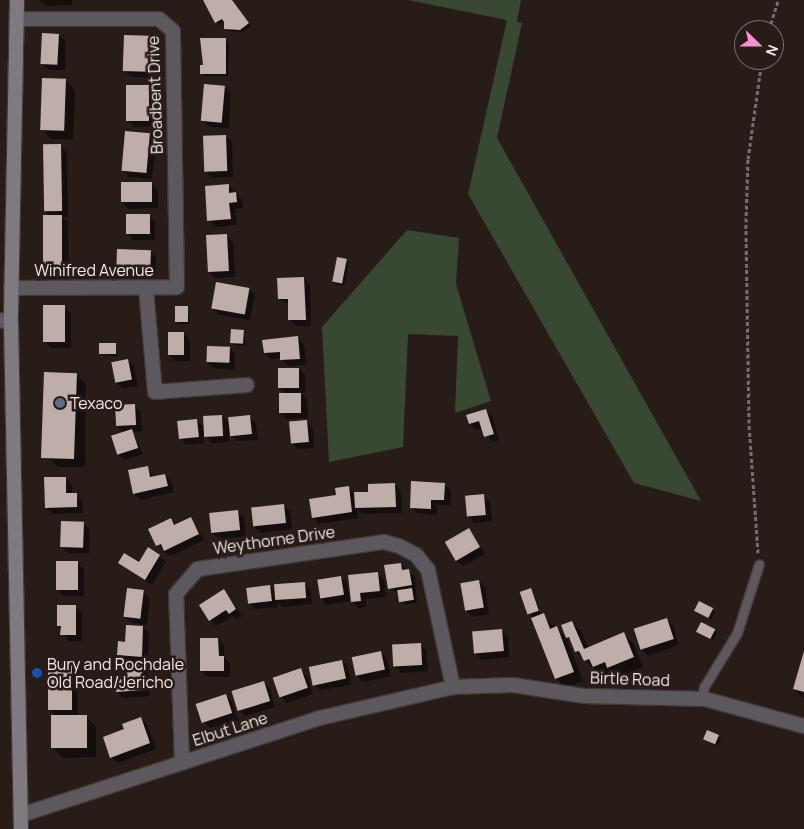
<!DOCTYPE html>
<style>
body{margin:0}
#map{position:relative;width:804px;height:829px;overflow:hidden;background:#271c18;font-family:Manrope,sans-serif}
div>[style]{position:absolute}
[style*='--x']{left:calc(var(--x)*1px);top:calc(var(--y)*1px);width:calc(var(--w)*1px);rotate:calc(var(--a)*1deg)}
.green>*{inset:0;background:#384833}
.shadow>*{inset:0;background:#0007}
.building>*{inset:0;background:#bdaea9;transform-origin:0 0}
.path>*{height:3px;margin-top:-1.5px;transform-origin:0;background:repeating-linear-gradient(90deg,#776d6a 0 4px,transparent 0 6.5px)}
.roads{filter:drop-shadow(1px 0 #433935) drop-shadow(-1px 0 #433935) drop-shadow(0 1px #433935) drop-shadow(0 -1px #433935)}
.service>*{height:9px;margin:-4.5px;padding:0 4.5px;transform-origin:4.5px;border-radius:4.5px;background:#5c585d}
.minor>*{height:14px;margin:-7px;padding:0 7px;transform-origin:7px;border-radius:7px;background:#5c585d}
.secondary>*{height:14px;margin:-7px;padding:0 7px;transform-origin:7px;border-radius:7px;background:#7f7980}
.dots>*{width:14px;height:14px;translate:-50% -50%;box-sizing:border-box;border:2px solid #271c18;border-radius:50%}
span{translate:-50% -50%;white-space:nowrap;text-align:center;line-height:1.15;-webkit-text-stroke:5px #271c18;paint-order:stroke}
.street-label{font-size:16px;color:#f1e9e6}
.poi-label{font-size:16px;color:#f1e9e6}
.left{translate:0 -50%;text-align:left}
.north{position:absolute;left:734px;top:20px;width:50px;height:50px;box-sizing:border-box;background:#271c18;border:1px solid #786e6a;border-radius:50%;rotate:112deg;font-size:14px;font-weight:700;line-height:20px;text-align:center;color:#f1e9e6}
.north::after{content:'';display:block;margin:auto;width:18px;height:22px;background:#f690d1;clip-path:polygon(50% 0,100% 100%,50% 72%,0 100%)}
</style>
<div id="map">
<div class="green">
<i style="clip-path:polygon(408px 0,521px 0,517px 22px,522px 23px,497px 138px,701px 501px,634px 483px,468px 194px,507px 20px)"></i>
<i style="clip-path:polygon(407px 230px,459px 238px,456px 284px,491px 401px,455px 413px,458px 336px,408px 334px,403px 447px,329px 462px,322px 327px)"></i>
</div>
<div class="shadow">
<i style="clip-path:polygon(40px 0,72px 0,72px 5px,46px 6px)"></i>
<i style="clip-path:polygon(202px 0,232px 0,251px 26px,243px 32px,228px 31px,223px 22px,219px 25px,216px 22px,212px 16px,215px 15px)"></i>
<i style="clip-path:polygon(59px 35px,65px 41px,65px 70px,49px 70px,42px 63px)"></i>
<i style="clip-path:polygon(149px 37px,155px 43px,154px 78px,131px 77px,125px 71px)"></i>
<i style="clip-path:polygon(226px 40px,229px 43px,228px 76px,204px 76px,201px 73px,204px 66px)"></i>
<i style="clip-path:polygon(65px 80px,75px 90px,73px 140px,51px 139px,42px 129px)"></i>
<i style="clip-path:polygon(149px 86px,155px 92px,155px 126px,135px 127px,128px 121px)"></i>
<i style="clip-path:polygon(225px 87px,231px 93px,229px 128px,210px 127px,203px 121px)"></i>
<i style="clip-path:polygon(149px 134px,156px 140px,152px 179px,129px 177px,123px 170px)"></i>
<i style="clip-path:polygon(225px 136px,232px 142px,233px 177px,212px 178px,206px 172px)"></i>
<i style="clip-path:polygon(61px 146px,67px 152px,68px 217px,62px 217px,68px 222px,69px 281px,51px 282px,45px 275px,50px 216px,44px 211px)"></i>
<i style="clip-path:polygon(151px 183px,158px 190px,158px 208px,128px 209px,122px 202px)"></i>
<i style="clip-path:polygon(228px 185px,242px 200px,243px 208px,235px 209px,237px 225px,215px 227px,208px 220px)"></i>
<i style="clip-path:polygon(149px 216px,155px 222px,155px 240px,133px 240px,127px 233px)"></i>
<i style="clip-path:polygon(226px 236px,233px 242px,235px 277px,215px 278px,209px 272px)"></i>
<i style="clip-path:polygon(150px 251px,156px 257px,156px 275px,124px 274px,118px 268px)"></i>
<i style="clip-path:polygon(346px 260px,349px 262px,344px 286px,336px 285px,333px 282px)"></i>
<i style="clip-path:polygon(304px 278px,310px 284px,311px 326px,296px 326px,290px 320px,289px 305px,279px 299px)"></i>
<i style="clip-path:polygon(249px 289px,255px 295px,250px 320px,219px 315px,212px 308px)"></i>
<i style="clip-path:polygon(64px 307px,71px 313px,71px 348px,51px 348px,45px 341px)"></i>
<i style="clip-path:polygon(188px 308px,190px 324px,178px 324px,176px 321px)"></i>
<i style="clip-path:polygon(244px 331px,246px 346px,235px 345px,232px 342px)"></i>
<i style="clip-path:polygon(184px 334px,190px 340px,190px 361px,175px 361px,169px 354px)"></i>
<i style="clip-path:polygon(298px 338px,304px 344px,306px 365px,288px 366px,281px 358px,271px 359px,265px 353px)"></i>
<i style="clip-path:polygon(115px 344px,118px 357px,100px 354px)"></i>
<i style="clip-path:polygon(229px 348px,235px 355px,234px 370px,213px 368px,207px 362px)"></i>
<i style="clip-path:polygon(128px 360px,134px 366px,138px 386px,123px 389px,116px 383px)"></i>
<i style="clip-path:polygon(299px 369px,305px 375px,305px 393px,301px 393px,307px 400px,308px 418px,287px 419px,281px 412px,287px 394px,279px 387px)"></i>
<i style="clip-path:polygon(76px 374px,86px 384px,85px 467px,58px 467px,48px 457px)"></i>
<i style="clip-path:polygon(134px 405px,141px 412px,142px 431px,133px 432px,143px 454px,124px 460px,118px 454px,124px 433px,117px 426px)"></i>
<i style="clip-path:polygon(485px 410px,492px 416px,499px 440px,492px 442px,483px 428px,476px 430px,470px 424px)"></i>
<i style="clip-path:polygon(222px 416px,230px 424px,250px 417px,256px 423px,258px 440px,237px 441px,229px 433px,229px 442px,212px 443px,204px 434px,204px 443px,186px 445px,180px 438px,197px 421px,205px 429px)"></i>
<i style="clip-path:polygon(307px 421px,313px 428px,314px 448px,298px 449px,292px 443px)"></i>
<i style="clip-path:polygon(147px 467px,154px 478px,165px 475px,171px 481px,174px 492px,140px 500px,134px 493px)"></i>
<i style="clip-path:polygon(65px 478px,72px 484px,72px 494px,82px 500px,83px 513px,53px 514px,47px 508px)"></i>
<i style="clip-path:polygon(444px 484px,451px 491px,450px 506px,437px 505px,437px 515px,417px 513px,411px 507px)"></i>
<i style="clip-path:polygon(395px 485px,401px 491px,402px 513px,362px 514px,357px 508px,358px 518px,319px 524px,313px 518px,348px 487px,355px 494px,370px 493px)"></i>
<i style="clip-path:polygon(483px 496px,490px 502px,492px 521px,475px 523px,469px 517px)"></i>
<i style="clip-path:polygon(283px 505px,290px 511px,292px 529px,261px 533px,254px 527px)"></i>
<i style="clip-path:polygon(237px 512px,244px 518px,246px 536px,219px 539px,212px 533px)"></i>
<i style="clip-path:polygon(190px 518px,204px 540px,171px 556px,164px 552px,150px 530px,171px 520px,176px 525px)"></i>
<i style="clip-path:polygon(83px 523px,90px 530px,89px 553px,68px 553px,61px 546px)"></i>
<i style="clip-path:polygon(469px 530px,485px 554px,463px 566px,456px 560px)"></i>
<i style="clip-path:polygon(148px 549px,166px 562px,152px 585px,119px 563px,139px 563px)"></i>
<i style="clip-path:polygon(77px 563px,84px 569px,84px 596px,64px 596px,58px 590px)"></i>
<i style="clip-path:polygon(400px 564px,415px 577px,417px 603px,404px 605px,399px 594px,389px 588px)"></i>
<i style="clip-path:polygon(378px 574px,384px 580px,386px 597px,366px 599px,366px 607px,358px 608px,352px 602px)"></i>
<i style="clip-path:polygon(341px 578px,347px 584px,350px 601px,327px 605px,321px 598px)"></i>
<i style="clip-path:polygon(479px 581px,485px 587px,489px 614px,472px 617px,466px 611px)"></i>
<i style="clip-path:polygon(304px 583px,311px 590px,312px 604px,283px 607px,277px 601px,278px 607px,255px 609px,248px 603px,270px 586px,276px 593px)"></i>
<i style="clip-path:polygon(531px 590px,542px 616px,566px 637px,583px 681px,565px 688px,556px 678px,522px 592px)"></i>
<i style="clip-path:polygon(224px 591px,242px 616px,236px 619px,233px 616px,216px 626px,210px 620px)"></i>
<i style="clip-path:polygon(143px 592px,150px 598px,147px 625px,132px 623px,125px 617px)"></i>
<i style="clip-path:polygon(76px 607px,82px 613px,82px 641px,68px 641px,58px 625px)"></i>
<i style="clip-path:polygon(712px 609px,715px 612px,711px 619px,696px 610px)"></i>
<i style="clip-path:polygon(666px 619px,673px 626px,679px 645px,648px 656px,642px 650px)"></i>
<i style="clip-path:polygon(572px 622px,582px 632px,588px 648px,623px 634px,633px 643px,643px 667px,618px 677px,613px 672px,603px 676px,576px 652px,563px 626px)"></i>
<i style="clip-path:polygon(143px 627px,149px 633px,148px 662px,140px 662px,147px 669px,150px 696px,123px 698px,117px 692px,128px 680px,127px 661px,118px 655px)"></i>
<i style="clip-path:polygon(714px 630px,717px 633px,713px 641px,698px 632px)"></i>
<i style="clip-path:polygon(501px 631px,508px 637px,509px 657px,482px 660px,475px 653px)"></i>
<i style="clip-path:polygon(218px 639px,224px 645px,224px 657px,230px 663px,230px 677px,208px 677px,201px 671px)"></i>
<i style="clip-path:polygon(420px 644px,426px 650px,428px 671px,402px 673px,395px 667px,394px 646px)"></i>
<i style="clip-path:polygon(381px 653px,387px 659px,391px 676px,363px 682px,357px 676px)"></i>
<i style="clip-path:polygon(804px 654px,804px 699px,794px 689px)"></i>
<i style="clip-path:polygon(342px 661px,348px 667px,351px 685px,320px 690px,313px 684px)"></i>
<i style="clip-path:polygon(71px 664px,77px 670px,78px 717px,86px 717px,96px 726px,96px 757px,63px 758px,53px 748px,57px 717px,50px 710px)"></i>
<i style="clip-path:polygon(301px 670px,307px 676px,313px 694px,287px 703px,281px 696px)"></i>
<i style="clip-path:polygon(264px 683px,270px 689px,275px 707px,245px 716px,239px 710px,234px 691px)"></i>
<i style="clip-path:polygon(226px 696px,232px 702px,238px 720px,210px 728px,204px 722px)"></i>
<i style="clip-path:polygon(140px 718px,147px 724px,156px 749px,118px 763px,111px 757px)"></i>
<i style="clip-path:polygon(718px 736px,721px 739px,718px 746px,705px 739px)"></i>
</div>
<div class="building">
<i style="clip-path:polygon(203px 0,232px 0,249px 23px,240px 30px,224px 29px,224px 22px,222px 19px,215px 23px)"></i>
<i style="left:42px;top:33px;width:17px;height:31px;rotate:3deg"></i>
<i style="left:124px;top:35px;width:25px;height:36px;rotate:2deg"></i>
<i style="clip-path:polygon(200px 38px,226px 38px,226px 74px,200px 74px,200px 65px,203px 65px)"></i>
<i style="left:42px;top:78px;width:24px;height:52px;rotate:2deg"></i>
<i style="left:204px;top:84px;width:21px;height:37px;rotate:5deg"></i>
<i style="left:126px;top:85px;width:23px;height:36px"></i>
<i style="left:125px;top:131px;width:25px;height:40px;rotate:5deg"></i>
<i style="left:226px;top:135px;width:36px;height:23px;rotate:88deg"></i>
<i style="left:61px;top:144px;width:67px;height:18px;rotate:89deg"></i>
<i style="left:152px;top:182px;width:20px;height:31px;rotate:90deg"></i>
<i style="clip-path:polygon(229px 184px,229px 193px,236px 192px,237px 202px,229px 203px,231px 219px,207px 221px,205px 186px)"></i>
<i style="left:126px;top:214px;width:24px;height:20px"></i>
<i style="left:43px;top:215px;width:19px;height:61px"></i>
<i style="left:227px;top:234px;width:37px;height:21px;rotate:87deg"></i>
<i style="left:117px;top:249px;width:34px;height:20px;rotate:2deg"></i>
<i style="left:337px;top:257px;width:10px;height:25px;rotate:11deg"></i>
<i style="clip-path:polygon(304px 277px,306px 320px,288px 320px,288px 299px,278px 299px,277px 278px)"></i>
<i style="left:216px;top:282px;width:34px;height:27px;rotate:10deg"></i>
<i style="left:65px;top:305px;width:37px;height:22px;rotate:90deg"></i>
<i style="left:175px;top:306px;width:13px;height:16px"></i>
<i style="left:231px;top:329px;width:13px;height:14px;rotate:4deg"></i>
<i style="left:168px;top:332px;width:16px;height:23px"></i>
<i style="clip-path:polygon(298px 336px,300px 359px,280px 360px,280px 352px,264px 353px,262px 340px)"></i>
<i style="left:99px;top:343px;width:17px;height:11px"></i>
<i style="left:207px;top:346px;width:23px;height:16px;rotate:2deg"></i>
<i style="left:128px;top:359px;width:21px;height:17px;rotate:79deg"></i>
<i style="left:278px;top:368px;width:21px;height:20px"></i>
<i style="left:44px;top:372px;width:33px;height:86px;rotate:2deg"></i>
<i style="left:279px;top:393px;width:22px;height:20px"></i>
<i style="left:135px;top:404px;width:21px;height:20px;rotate:87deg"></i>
<i style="clip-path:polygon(486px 409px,494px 434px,484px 437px,479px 421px,469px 424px,466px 415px)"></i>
<i style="left:222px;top:415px;width:21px;height:19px;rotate:87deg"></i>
<i style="left:250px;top:415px;width:19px;height:22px;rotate:84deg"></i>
<i style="left:197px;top:419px;width:18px;height:20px;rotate:84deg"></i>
<i style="left:307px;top:420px;width:22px;height:18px;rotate:85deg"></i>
<i style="left:132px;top:429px;width:20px;height:22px;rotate:72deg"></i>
<i style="clip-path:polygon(148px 466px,150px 477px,165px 474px,168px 486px,133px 494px,128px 470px)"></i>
<i style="clip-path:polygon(44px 477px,66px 477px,66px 493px,77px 493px,77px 507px,45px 508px)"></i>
<i style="clip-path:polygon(411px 481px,445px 483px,444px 500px,431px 500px,431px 509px,410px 508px)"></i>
<i style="clip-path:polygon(395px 483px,396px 507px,355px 508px,354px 492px,368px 492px,368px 484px)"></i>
<i style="clip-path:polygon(349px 486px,352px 512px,312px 518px,309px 499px,336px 495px,335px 488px)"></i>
<i style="left:484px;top:494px;width:21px;height:19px;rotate:85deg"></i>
<i style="left:284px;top:504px;width:19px;height:33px;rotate:84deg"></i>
<i style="left:238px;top:510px;width:20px;height:29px;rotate:84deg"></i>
<i style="clip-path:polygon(191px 517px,199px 534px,164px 551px,161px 544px,156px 546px,148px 529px,171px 518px,174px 525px)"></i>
<i style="left:61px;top:521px;width:23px;height:26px;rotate:2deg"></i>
<i style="left:469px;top:528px;width:22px;height:28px;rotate:60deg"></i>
<i style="clip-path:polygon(148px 547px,160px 555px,145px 580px,118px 563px,124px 553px,139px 562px)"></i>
<i style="left:78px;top:561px;width:29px;height:22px;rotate:90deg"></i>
<i style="clip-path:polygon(401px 563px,402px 570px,409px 569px,412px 585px,388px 589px,384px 565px)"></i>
<i style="clip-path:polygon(378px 572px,380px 591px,360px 593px,361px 601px,351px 602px,348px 575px)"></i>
<i style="left:341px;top:576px;width:19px;height:24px;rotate:81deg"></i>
<i style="left:479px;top:580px;width:28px;height:19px;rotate:80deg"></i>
<i style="left:305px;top:582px;width:16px;height:31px;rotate:86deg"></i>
<i style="left:270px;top:585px;width:16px;height:24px;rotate:83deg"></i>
<i style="left:127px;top:588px;width:17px;height:29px;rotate:7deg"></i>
<i style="left:412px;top:588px;width:12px;height:15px;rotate:81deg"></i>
<i style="left:531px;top:588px;width:24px;height:12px;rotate:71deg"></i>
<i style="clip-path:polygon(224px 589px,236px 609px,229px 614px,226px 610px,209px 621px,199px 605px)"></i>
<i style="left:699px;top:601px;width:16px;height:11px;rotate:27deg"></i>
<i style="clip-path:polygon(57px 605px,76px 605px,76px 635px,60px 635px,61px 626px,57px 626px)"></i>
<i style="clip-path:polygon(544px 613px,550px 629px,557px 626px,574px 672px,555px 679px,531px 618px)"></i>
<i style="left:667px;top:618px;width:22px;height:35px;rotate:72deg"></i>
<i style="clip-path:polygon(572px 621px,584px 649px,624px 632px,634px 657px,607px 668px,605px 662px,593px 667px,589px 659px,584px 661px,579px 651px,575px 652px,569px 637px,566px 638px,561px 625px)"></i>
<i style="left:701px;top:622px;width:16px;height:11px;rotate:27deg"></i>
<i style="clip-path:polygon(126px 625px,143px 626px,142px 657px,117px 655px,118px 641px,125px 642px)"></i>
<i style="left:502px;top:629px;width:22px;height:30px;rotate:85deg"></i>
<i style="clip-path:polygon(200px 638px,218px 638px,219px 656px,224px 656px,224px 671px,200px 671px)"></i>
<i style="left:421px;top:643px;width:22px;height:29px;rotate:87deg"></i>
<i style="left:381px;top:651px;width:19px;height:30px;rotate:78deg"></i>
<i style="clip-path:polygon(804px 651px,804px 692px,793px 689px)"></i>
<i style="left:342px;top:660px;width:19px;height:34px;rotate:78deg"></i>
<i style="clip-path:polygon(141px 661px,144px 690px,116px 692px,115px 680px,127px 679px,126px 662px)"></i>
<i style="left:72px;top:662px;width:48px;height:24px;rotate:90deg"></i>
<i style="left:301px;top:668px;width:21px;height:30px;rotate:71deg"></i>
<i style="left:264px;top:681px;width:21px;height:34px;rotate:73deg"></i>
<i style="left:226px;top:694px;width:20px;height:32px;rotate:72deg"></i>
<i style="left:87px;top:715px;width:33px;height:36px;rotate:90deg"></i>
<i style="clip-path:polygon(141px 717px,150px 743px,110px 758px,103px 737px,124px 729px,122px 724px)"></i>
<i style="left:707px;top:730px;width:13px;height:10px;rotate:23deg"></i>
</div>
<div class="path">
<i style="--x:769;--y:30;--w:31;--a:-73"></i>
<i style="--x:758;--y:553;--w:130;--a:-94"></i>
<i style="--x:749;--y:423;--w:201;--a:-90.9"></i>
<i style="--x:746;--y:222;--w:63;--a:-88.2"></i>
<i style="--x:748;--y:159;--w:100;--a:-82"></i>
</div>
<div class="roads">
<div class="service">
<i style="--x:702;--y:699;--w:12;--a:-81"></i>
<i style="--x:704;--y:687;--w:63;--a:-58.6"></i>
<i style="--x:737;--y:633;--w:72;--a:-72.3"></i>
</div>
<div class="minor">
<i style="--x:11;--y:288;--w:166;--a:-0.3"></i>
<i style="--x:177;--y:287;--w:256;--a:-90.9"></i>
<i style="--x:173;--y:31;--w:18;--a:-139"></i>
<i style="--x:159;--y:19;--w:142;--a:180"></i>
<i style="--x:146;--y:289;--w:103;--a:85"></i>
<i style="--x:155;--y:392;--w:92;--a:-4.4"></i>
<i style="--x:0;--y:320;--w:11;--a:15"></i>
<i style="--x:182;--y:763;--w:169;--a:-92"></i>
<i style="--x:176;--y:594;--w:33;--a:-49"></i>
<i style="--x:198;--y:569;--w:188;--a:-8.3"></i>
<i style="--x:384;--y:542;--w:16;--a:15"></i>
<i style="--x:399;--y:546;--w:19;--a:28"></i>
<i style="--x:416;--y:555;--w:19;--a:51"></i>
<i style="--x:428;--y:570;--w:120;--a:77.9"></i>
<i style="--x:21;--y:815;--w:314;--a:-18"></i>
<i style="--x:320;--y:718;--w:137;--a:-13.1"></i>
<i style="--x:453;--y:687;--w:60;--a:-1.9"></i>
<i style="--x:513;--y:685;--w:72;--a:8.8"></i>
<i style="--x:584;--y:696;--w:121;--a:1.4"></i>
<i style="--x:705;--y:699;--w:103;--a:15.3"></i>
</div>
<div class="secondary">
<i style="--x:17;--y:0;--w:323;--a:91.1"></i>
<i style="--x:11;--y:323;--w:506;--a:88.87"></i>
</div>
</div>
<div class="dots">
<i style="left:60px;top:403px;background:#5c6f8a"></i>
<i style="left:37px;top:673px;background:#1a4fb4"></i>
</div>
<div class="street-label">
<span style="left:155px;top:95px;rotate:-92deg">Broadbent Drive</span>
<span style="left:94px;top:270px">Winifred Avenue</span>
<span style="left:274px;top:540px;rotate:-8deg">Weythorne Drive</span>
<span style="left:630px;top:679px;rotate:2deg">Birtle Road</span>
<span style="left:230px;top:729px;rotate:-18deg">Elbut Lane</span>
</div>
<div class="poi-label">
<span class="left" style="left:70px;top:403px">Texaco</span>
<span class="left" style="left:47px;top:673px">Bury and Rochdale<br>Old Road/Jericho</span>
</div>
<div class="north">N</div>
</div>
